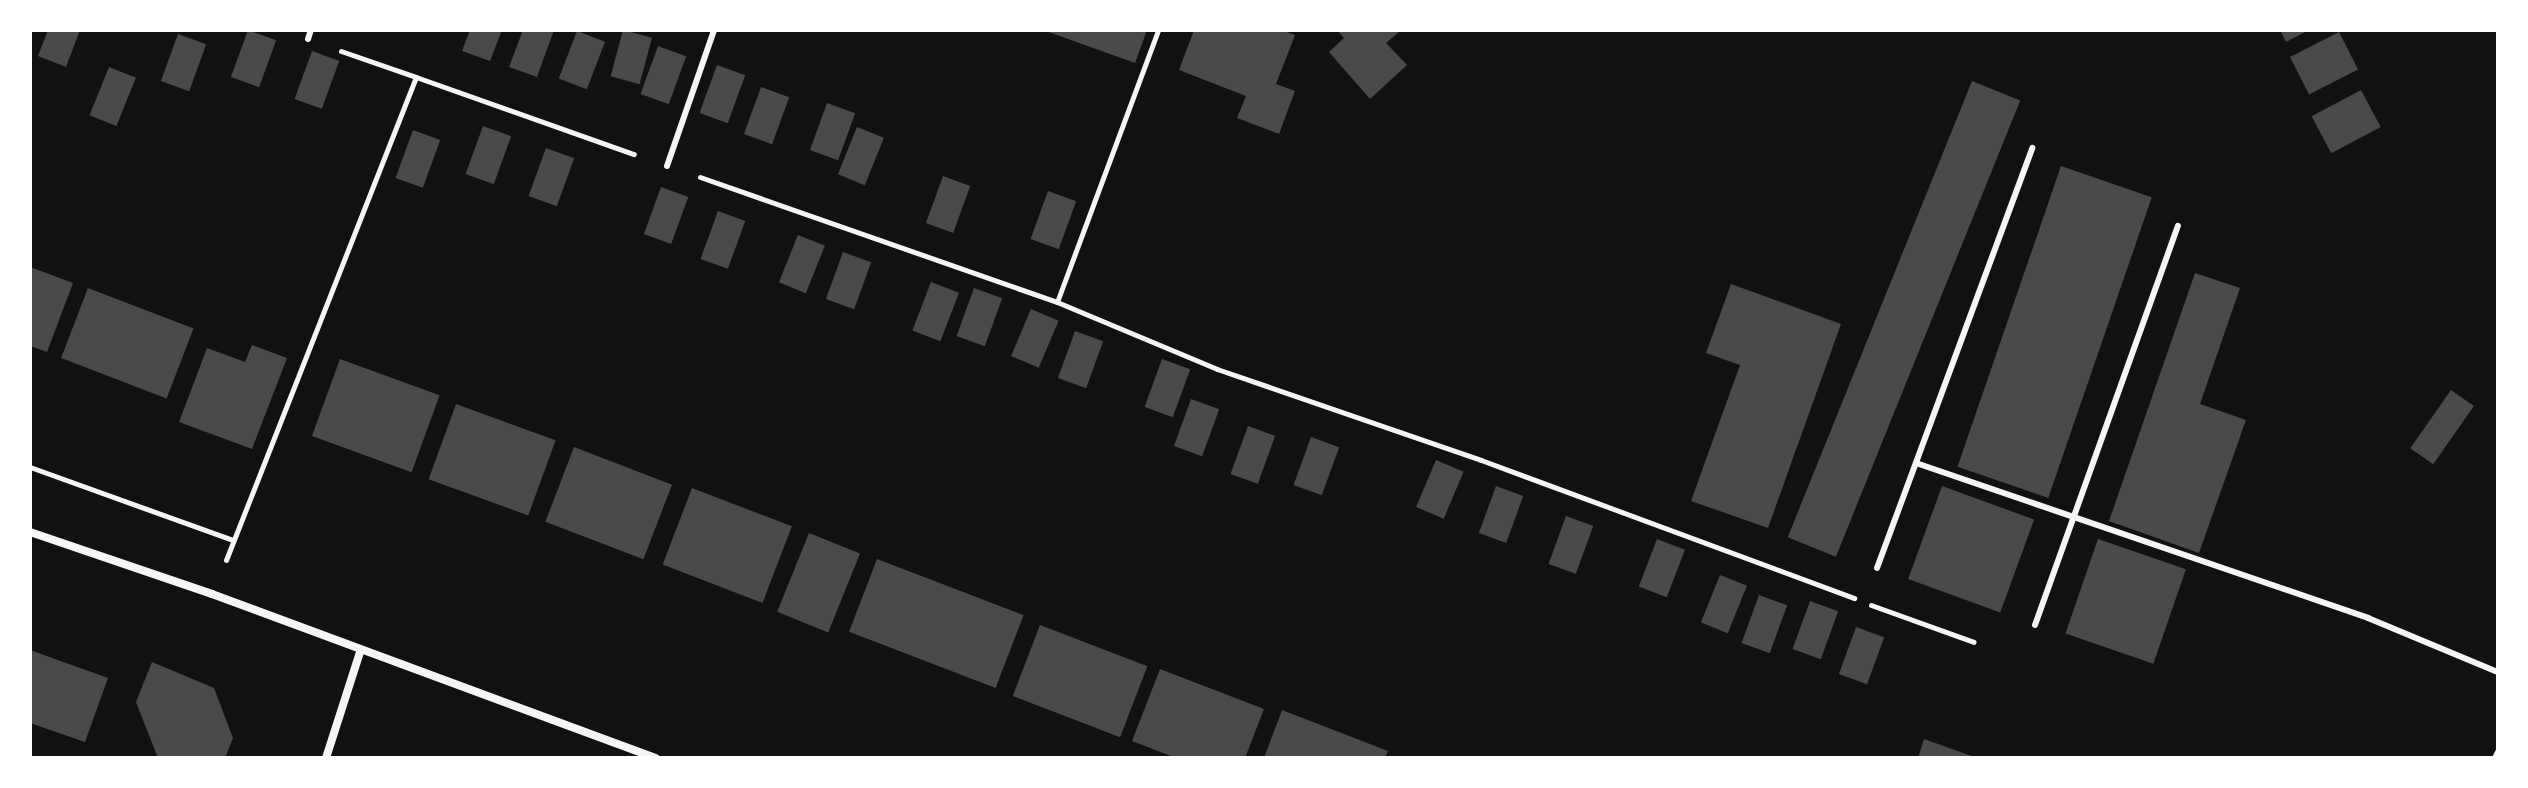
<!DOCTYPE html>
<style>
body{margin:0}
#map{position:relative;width:2528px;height:788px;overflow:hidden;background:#111;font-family:"Noto Sans",sans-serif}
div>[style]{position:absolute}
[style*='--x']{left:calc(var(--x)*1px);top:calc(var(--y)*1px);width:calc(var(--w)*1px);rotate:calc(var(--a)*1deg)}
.building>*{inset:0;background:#4a4a4a;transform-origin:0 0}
.path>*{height:5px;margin:-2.5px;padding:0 2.5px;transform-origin:2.5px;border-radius:2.5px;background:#f5f5f5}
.service>*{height:6px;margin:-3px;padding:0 3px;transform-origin:3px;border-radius:3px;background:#f5f5f5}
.minor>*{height:8px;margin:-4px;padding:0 4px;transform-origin:4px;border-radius:4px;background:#f5f5f5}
span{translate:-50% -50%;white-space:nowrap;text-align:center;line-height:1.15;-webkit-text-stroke:7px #fff;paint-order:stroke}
.frame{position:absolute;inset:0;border:32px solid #fff;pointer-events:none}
</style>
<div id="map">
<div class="building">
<i style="clip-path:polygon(48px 30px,80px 30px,66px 67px,38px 56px)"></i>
<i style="left:248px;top:30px;width:30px;height:50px;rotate:20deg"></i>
<i style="clip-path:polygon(470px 30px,502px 30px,490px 61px,462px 51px)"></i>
<i style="clip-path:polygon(523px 30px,554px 30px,537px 77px,509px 67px)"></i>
<i style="left:623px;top:30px;width:30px;height:48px;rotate:15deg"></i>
<i style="clip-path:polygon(1043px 30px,1147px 30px,1135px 63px)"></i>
<i style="clip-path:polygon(1194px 30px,1281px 30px,1295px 35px,1276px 84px,1295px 91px,1279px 134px,1237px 118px,1246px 96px,1179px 70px)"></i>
<i style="clip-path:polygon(1337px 30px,1401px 30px,1386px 43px,1407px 65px,1370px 99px,1329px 52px,1344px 38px)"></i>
<i style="clip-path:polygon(2280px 30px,2309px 30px,2286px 42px)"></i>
<i style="left:577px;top:31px;width:30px;height:51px;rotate:21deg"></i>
<i style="left:2339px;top:32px;width:42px;height:55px;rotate:63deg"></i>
<i style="left:178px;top:34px;width:30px;height:50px;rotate:20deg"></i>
<i style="left:658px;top:46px;width:30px;height:51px;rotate:20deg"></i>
<i style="left:312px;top:51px;width:29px;height:51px;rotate:20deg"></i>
<i style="left:717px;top:65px;width:30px;height:51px;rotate:20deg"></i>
<i style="left:109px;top:67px;width:29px;height:52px;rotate:22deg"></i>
<i style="left:1972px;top:81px;width:52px;height:492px;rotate:22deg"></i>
<i style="left:761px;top:87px;width:30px;height:50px;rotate:20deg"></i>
<i style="left:2361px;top:90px;width:42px;height:56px;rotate:62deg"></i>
<i style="left:827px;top:103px;width:30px;height:50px;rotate:20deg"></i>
<i style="left:483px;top:126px;width:30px;height:51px;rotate:20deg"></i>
<i style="left:857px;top:127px;width:29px;height:51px;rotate:22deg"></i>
<i style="left:413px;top:130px;width:29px;height:51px;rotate:20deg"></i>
<i style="left:546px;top:148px;width:30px;height:51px;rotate:20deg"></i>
<i style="left:2061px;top:166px;width:96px;height:318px;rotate:19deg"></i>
<i style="left:943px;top:176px;width:29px;height:50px;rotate:20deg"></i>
<i style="left:661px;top:187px;width:29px;height:50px;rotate:20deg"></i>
<i style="left:1048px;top:191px;width:30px;height:51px;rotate:20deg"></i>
<i style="left:718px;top:211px;width:29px;height:51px;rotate:20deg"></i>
<i style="left:798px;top:235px;width:29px;height:51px;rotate:22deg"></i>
<i style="left:843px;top:252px;width:30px;height:50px;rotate:20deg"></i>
<i style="clip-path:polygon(30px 267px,73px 283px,47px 352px,30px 346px)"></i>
<i style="clip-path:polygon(2195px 273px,2240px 288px,2200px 404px,2246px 420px,2199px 553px,2109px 521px)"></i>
<i style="left:931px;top:282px;width:30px;height:52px;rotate:21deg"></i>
<i style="clip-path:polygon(1731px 284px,1841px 324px,1768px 528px,1691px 501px,1740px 365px,1706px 353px)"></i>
<i style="left:88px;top:288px;width:113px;height:75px;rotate:21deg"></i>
<i style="left:974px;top:288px;width:30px;height:51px;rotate:20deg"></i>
<i style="left:1031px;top:309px;width:30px;height:51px;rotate:23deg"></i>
<i style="left:1075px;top:331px;width:30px;height:50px;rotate:20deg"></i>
<i style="clip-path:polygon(252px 345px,287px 358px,252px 449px,179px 422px,207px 348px,245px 362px)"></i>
<i style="left:340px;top:359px;width:106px;height:82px;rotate:20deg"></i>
<i style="left:1162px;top:359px;width:30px;height:51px;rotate:20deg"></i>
<i style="left:2451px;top:390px;width:28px;height:71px;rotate:35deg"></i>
<i style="left:1191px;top:399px;width:30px;height:50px;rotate:20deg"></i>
<i style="left:456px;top:404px;width:106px;height:80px;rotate:20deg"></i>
<i style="left:1248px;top:426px;width:29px;height:51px;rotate:20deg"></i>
<i style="left:1311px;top:437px;width:30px;height:51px;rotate:20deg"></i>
<i style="left:574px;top:447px;width:105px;height:80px;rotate:21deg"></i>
<i style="left:1436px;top:460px;width:30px;height:51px;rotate:23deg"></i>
<i style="left:1496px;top:486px;width:29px;height:50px;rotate:20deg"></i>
<i style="left:1942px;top:486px;width:98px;height:99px;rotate:20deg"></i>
<i style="left:692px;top:488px;width:107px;height:82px;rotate:21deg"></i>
<i style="left:1566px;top:516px;width:29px;height:51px;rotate:20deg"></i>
<i style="left:809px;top:533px;width:55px;height:85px;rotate:22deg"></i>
<i style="left:1657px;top:539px;width:30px;height:51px;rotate:21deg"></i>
<i style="left:2098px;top:539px;width:93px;height:100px;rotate:19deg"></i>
<i style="left:877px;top:559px;width:157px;height:78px;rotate:21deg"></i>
<i style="left:1720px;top:575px;width:29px;height:51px;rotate:22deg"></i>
<i style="left:1759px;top:595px;width:30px;height:51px;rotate:20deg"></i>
<i style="left:1810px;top:601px;width:30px;height:51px;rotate:20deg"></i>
<i style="left:1040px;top:625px;width:115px;height:76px;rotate:21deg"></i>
<i style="left:1856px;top:627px;width:30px;height:50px;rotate:20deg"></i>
<i style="clip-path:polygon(30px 650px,108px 678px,85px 742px,30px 723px)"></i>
<i style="clip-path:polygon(152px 662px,214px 688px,233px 738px,225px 758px,158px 758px,136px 702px)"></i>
<i style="clip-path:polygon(1160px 669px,1264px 709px,1245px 758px,1176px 758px,1132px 741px)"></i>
<i style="clip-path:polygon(1282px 710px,1388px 751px,1385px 758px,1264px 758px)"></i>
<i style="clip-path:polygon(1924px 739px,1977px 758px,1918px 758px)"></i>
</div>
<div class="path">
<i style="--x:341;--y:51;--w:79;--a:19.1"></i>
<i style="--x:700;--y:177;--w:378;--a:19.3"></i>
<i style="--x:1057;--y:302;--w:290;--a:-69.6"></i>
<i style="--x:1057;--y:302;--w:173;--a:22.7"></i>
<i style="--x:1217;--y:369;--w:279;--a:19"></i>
<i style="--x:1481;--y:460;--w:398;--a:20.3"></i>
<i style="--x:30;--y:467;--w:216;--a:19.8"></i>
<i style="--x:226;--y:560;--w:519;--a:-68.53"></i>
<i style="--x:416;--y:77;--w:231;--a:19.5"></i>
<i style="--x:1871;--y:605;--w:109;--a:19.8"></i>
</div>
<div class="service">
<i style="--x:308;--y:39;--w:9;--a:-72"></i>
<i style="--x:667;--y:166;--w:144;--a:-70.9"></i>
<i style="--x:1916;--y:463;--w:478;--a:18.9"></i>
<i style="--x:2368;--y:618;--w:141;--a:22.6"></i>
<i style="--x:1877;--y:568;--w:448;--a:-69.7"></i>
<i style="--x:2035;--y:625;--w:424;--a:-70.3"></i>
<i style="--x:2495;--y:758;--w:7;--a:-63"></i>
</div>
<div class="minor">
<i style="--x:30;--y:532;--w:192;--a:18.8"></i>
<i style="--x:212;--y:594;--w:473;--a:20.3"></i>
<i style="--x:326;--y:758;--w:114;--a:-72.2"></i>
</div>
<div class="frame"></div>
</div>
